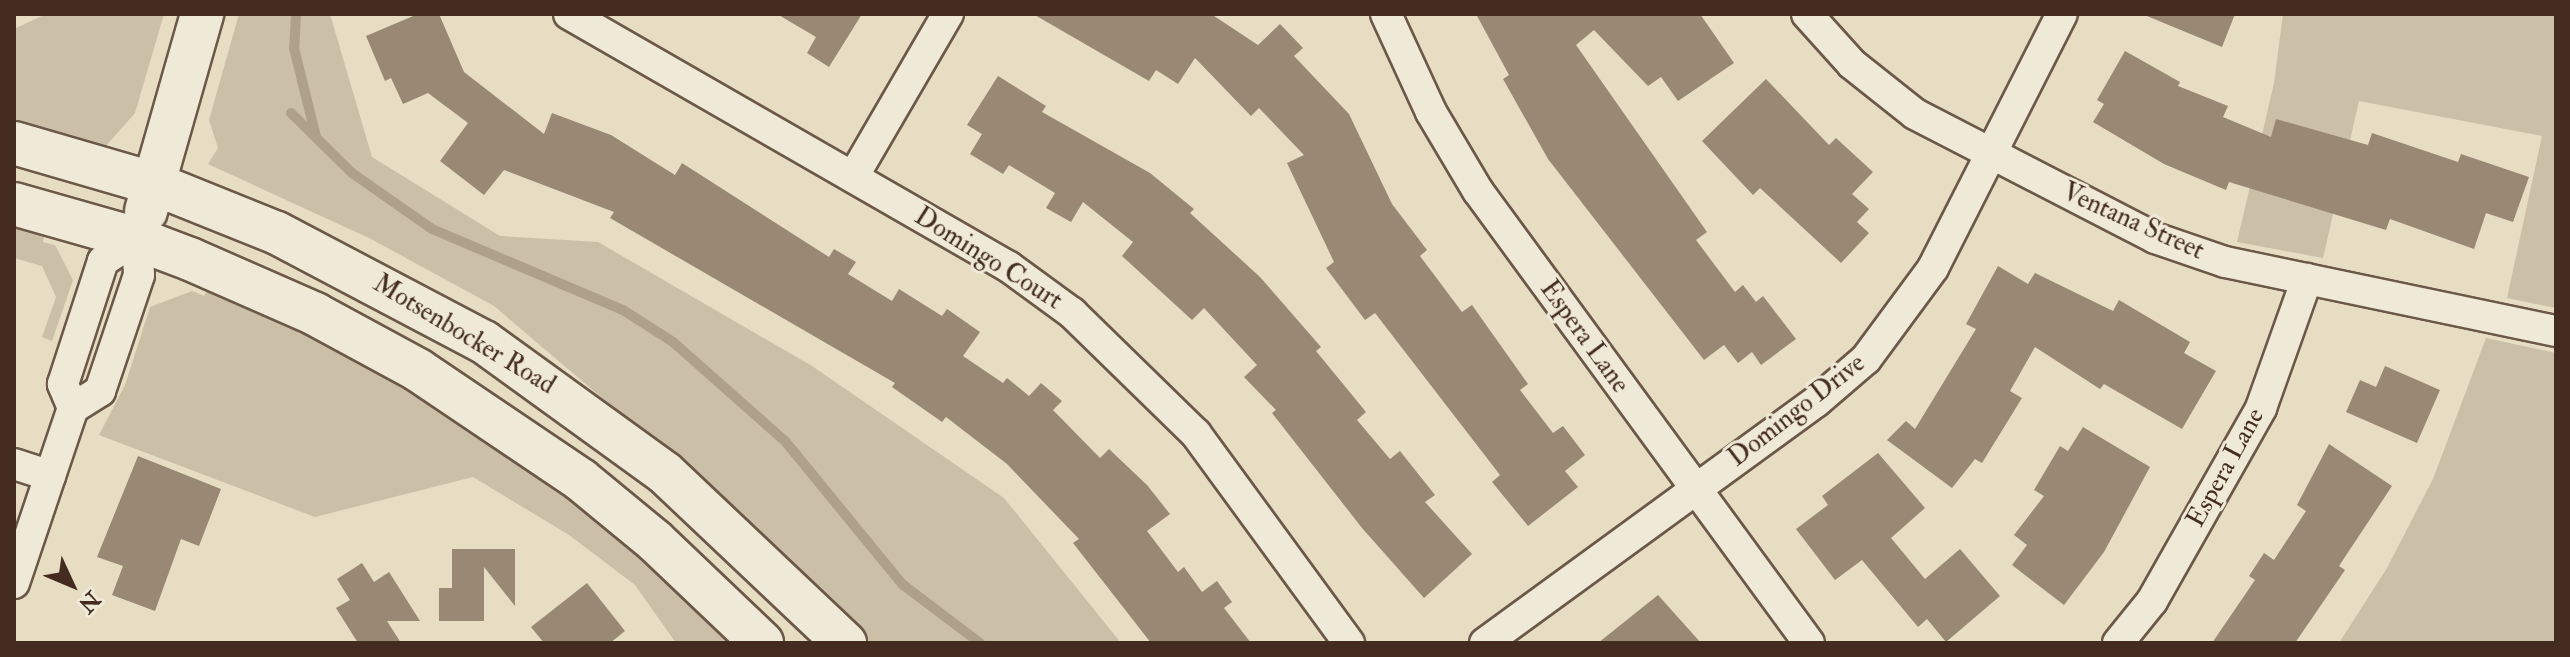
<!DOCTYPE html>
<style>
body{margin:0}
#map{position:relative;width:2570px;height:657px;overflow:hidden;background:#e7ddc3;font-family:"IM FELL Double Pica",serif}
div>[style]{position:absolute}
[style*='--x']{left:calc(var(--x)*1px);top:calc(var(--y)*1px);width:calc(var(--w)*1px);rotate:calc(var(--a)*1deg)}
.green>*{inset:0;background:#cbbfa7}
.stream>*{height:10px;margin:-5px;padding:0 5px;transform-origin:5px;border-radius:5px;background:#afa08b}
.building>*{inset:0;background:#988874}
.roads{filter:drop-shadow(2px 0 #6c5848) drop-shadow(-2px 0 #6c5848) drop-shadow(0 2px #6c5848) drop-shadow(0 -2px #6c5848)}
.street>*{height:30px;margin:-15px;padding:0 15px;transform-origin:15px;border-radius:15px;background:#efe9d8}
.secondary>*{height:42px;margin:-21px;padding:0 21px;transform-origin:21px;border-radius:21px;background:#efe9d8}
span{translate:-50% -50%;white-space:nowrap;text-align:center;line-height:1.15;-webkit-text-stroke:6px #efe9d8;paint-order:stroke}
.street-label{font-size:26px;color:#432b1f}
.frame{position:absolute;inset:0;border:16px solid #432b1f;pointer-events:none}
.north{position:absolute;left:32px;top:545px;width:80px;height:80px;-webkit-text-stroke:6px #efe9d8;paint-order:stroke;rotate:134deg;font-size:22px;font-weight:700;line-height:32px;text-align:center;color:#432b1f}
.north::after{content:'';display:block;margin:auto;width:28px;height:36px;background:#432b1f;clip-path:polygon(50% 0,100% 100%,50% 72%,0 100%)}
</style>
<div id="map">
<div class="green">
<i style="clip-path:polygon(46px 14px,164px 14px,135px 113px,105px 147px,14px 125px,14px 29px)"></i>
<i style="clip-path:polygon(239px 14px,330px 14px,372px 157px,500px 236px,598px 242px,812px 366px,1004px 498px,1121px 643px,871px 643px,735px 511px,494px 306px,371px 239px,208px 164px,218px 148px,209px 120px)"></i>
<i style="clip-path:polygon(2283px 14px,2556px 14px,2556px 308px,2507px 298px,2542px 136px,2359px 101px,2323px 258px,2237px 242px,2274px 83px)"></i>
<i style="clip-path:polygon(14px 224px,45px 232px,43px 242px,55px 245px,73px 280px,52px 341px,42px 337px,56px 297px,42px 266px,14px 258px)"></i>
<i style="clip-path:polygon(208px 289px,298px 328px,404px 386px,570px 497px,734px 643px,676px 643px,635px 585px,569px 535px,473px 477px,315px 517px,99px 435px,125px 385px,150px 307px,192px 291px,204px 296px)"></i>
<i style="clip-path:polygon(2486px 338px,2556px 353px,2556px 643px,2339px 643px,2387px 568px,2433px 479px)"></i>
</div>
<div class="stream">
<i style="--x:296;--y:14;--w:34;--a:93"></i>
<i style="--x:294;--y:48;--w:92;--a:76.1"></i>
<i style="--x:291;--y:113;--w:86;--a:44.5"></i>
<i style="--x:352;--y:173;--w:98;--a:35"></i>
<i style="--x:432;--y:229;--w:207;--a:23"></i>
<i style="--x:623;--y:310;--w:59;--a:32.6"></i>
<i style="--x:673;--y:342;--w:149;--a:41.5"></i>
<i style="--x:785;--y:441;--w:185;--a:50.7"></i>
<i style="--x:902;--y:584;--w:98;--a:37.1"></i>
</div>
<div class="building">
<i style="clip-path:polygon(418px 14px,439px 14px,464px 72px,544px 134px,552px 113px,611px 135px,675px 175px,682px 163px,829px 257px,834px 249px,856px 262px,848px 274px,892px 301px,899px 289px,942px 316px,947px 309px,980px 332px,963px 356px,1003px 383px,1007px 378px,1029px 396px,1041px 383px,1062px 401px,1053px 410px,1100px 458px,1109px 449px,1147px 485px,1170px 514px,1147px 531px,1178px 572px,1184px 567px,1202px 592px,1217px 581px,1232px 602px,1224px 608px,1251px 643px,1151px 643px,1073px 543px,1079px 539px,1007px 464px,946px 417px,942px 422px,892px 387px,895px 383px,610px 218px,614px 212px,504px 170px,484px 195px,440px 161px,468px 123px,428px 93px,403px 104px,391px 78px,385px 81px,366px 36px)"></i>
<i style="clip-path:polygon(777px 14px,862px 14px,829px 67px,807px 53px,816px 37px)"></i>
<i style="clip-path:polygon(1033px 14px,1211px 14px,1258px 45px,1280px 24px,1303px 48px,1294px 56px,1349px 114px,1392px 204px,1427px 250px,1420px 256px,1462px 312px,1472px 305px,1528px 384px,1520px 390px,1553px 433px,1563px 426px,1585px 455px,1565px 471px,1578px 487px,1528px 526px,1492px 482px,1500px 475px,1375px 313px,1365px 320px,1326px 268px,1334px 262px,1287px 163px,1304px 155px,1259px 108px,1251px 116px,1195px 58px,1178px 84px,1156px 70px,1149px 81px)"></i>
<i style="clip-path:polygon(1476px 14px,1700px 14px,1734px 63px,1678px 101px,1661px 77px,1648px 86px,1594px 30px,1576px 45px,1707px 232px,1696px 240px,1735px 292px,1743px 285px,1756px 302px,1763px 296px,1796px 339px,1761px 365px,1752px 352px,1738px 363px,1724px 345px,1704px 360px,1548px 159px,1503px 79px,1509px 75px)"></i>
<i style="clip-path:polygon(2142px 14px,2235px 14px,2222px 47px)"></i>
<i style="clip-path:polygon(2125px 51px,2180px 82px,2178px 86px,2228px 106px,2223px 117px,2271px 137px,2276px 119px,2368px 145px,2372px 133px,2458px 162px,2461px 154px,2529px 177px,2513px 222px,2486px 213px,2474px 249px,2390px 219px,2386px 230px,2229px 182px,2226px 190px,2164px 164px,2093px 122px,2104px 104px,2097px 100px)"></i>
<i style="clip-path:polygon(998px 76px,1046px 106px,1042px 112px,1150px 173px,1194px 209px,1190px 213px,1260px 277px,1321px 347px,1316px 351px,1366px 412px,1357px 420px,1390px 459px,1400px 451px,1435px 495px,1425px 502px,1472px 554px,1424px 598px,1362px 528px,1272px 413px,1276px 410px,1244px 377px,1257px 365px,1204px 308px,1192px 320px,1122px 256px,1133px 242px,1083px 202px,1071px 222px,1046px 208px,1055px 193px,1009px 165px,1003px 174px,970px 154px,982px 134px,967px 125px)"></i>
<i style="clip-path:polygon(1766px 79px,1829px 145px,1836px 138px,1873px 172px,1852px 194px,1869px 209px,1857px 222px,1869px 233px,1841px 263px,1760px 188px,1753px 195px,1702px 141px)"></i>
<i style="clip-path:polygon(1998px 266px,2028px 284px,2035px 273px,2113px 311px,2119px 300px,2190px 342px,2184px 353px,2216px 371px,2182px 429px,2104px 384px,2100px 389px,2035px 347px,2010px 391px,2022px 398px,1982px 463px,1975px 459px,1952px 488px,1887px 440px,1906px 421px,1915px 429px,1976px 329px,1966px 324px)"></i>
<i style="clip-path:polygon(2385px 366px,2440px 390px,2417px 443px,2346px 412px,2360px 380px,2376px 387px)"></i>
<i style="clip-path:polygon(2083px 427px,2150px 467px,2104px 552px,2064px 605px,2012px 565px,2027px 545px,2014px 535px,2044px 496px,2034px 490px,2060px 446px,2068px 451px)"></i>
<i style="clip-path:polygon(2329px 444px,2392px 486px,2339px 566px,2345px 570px,2295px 643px,2212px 643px,2255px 580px,2249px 576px,2264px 553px,2274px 560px,2306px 511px,2297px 505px)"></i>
<i style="clip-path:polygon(1878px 453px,1925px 508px,1891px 538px,1925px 579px,1960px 549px,2000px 596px,1946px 642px,1927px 619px,1918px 627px,1862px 560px,1835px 580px,1796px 529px,1828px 505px,1822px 496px)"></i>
<i style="clip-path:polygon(138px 456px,221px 489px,199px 546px,181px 539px,155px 611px,112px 595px,123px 566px,97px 557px)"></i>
<i style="clip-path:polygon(452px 549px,515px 549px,515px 606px,484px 567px,484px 621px,439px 621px,439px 588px,452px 588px)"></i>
<i style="clip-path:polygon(362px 563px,374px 582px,389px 572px,420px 621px,387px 621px,401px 643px,358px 643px,336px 608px,350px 600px,337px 579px)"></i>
<i style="clip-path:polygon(587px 583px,625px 631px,610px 643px,544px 643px,531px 627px)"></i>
<i style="clip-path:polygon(1658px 595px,1701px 643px,1598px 643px)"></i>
</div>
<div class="roads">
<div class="street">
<i style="--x:569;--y:14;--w:508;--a:29.9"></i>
<i style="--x:1009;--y:267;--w:78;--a:36.1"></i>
<i style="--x:1072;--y:313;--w:173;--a:44.3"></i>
<i style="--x:1196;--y:434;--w:259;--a:53.8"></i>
<i style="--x:1386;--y:14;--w:108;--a:65.3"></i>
<i style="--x:1431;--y:112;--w:92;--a:59.3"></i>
<i style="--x:1478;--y:191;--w:560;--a:53.78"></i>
<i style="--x:1807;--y:14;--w:67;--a:48"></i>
<i style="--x:1852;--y:64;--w:80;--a:38.4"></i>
<i style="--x:1915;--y:114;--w:270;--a:27.3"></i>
<i style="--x:2155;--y:238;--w:74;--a:18.9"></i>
<i style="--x:2225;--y:262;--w:338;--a:11.8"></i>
<i style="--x:853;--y:177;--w:189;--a:-59.8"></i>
<i style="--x:73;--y:408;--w:32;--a:-32"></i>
<i style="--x:100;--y:391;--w:122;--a:-71.4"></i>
<i style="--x:139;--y:275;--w:36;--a:-93"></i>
<i style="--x:14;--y:464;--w:38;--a:18"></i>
<i style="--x:14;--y:583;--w:185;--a:-71.4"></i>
<i style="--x:73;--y:408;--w:26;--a:-113"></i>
<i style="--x:63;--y:384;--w:129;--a:-72"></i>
<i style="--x:103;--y:261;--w:40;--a:-32.9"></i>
<i style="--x:1485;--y:643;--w:409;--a:-36.1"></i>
<i style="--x:1816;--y:402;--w:66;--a:-40.7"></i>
<i style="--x:1866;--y:359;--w:113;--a:-53.6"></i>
<i style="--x:1933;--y:268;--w:285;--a:-63.1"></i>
<i style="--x:2118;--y:643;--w:54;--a:-51"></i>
<i style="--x:2152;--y:601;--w:222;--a:-60.5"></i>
<i style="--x:2261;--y:408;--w:137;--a:-70.4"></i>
</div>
<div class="secondary">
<i style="--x:14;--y:143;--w:147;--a:16.2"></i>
<i style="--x:155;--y:184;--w:131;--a:21.9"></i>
<i style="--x:277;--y:233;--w:234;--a:27.8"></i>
<i style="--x:484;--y:342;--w:223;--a:35.9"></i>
<i style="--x:665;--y:473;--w:248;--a:43.4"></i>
<i style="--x:14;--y:204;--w:128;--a:15.9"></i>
<i style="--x:137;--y:239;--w:57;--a:20.7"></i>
<i style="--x:190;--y:259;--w:137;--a:23.7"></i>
<i style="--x:315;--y:314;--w:117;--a:28.5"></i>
<i style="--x:418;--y:370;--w:197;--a:34"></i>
<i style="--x:581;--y:480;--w:96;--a:39.5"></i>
<i style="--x:655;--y:541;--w:148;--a:43.6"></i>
<i style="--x:146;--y:211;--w:205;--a:-74.1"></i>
</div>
</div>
<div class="street-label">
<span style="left:2133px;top:222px;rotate:24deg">Ventana Street</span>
<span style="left:988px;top:259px;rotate:32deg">Domingo Court</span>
<span style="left:464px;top:335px;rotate:31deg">Motsenbocker Road</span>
<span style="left:1584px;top:337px;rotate:54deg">Espera Lane</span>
<span style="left:1797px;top:411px;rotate:-38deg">Domingo Drive</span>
<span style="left:2226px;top:468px;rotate:-61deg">Espera Lane</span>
</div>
<div class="frame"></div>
<div class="north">N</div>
</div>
